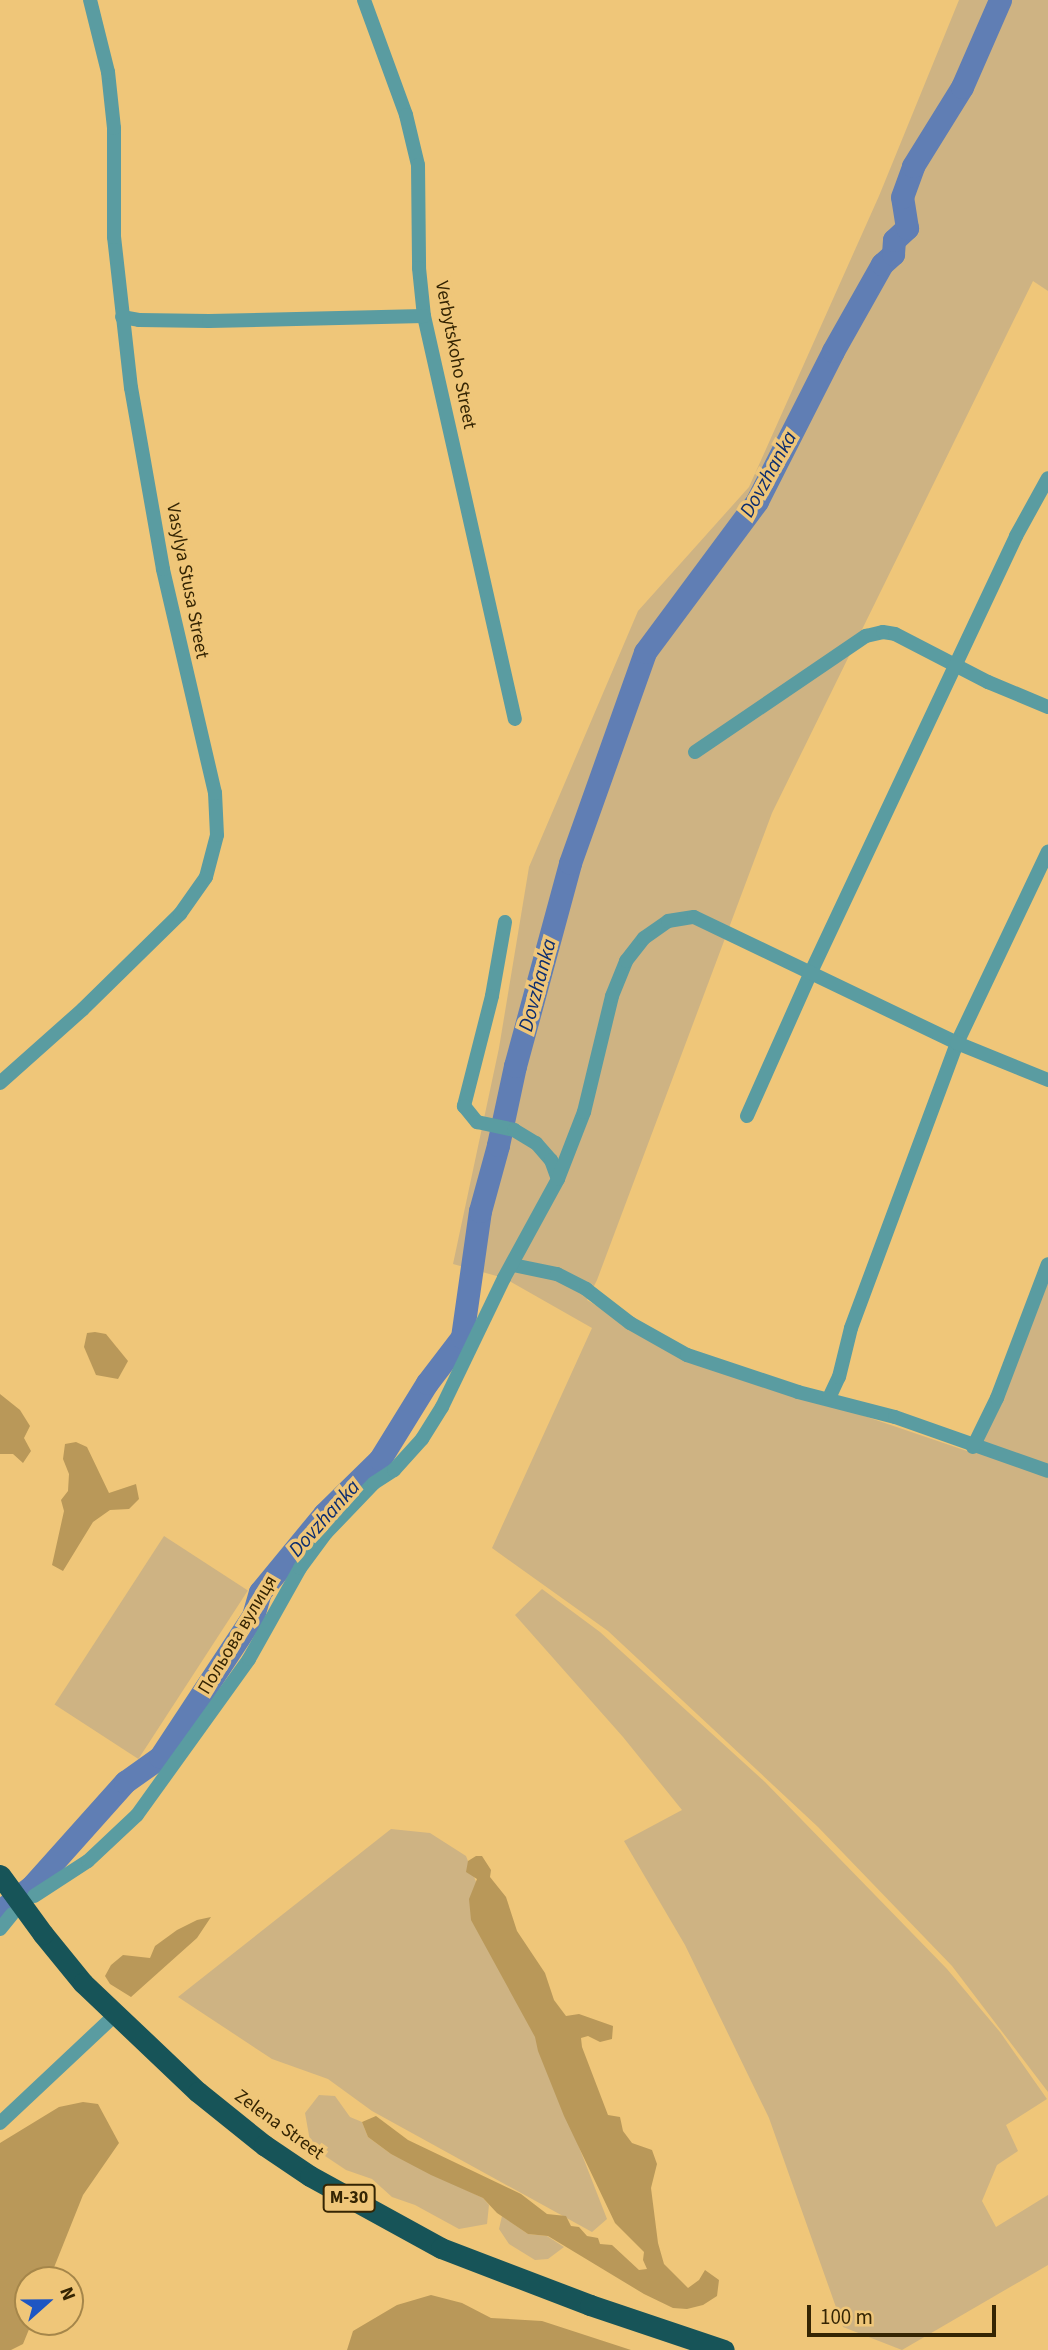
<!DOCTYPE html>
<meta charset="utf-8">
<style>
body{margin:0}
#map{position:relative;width:1048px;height:2350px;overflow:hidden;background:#efc679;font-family:"Source Sans 3",sans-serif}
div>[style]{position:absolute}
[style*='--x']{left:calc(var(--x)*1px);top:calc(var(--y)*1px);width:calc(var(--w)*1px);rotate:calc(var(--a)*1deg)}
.green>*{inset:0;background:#ceb383;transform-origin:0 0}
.forest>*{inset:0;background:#b99859}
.river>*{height:23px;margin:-11.5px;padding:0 11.5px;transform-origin:11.5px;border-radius:11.5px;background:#607eb4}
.minor>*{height:14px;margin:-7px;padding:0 7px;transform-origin:7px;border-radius:7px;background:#5a9ca1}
.highway>*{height:21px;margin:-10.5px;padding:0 10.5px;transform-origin:10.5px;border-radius:10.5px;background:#175458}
.highway-bridge>*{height:21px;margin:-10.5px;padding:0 10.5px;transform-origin:10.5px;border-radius:10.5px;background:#175458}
span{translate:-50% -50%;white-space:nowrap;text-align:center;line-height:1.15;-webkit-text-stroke:7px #efc679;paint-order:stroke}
.shield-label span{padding:2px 5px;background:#efc679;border:2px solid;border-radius:5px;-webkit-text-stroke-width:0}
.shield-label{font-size:18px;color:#352503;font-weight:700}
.street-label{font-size:19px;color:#352503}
.water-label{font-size:21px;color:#0c2d6f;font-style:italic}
.north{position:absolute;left:14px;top:2266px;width:70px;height:70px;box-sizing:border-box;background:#efc679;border:2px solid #a5864a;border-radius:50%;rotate:69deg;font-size:19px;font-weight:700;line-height:28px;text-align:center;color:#352503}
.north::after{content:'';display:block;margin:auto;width:24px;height:32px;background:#1e56c3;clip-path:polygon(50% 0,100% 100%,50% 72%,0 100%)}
.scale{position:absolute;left:807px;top:2305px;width:189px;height:32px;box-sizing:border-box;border:4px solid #352503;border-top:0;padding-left:9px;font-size:21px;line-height:24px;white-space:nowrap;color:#352503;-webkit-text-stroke:5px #efc679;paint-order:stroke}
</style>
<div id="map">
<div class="green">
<i style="clip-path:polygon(959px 0,1048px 0,1048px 291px,1033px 281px,772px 813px,597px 1280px,587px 1300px,667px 1349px,973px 1453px,1048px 1283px,1048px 2092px,952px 1966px,818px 1827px,608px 1631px,492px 1548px,592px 1328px,504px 1278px,453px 1264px,499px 1048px,529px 867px,638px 611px,749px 487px,879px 196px)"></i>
<i style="left:164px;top:1536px;width:100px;height:201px;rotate:33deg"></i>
<i style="clip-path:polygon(542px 1589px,600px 1632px,765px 1782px,947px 1969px,1000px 2032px,1047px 2099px,1006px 2125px,1018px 2151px,997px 2165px,982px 2201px,996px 2227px,1048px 2195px,1048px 2265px,902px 2350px,843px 2327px,769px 2118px,685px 1945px,624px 1841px,682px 1810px,623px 1737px,515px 1615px)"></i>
<i style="clip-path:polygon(391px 1829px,430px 1833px,466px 1856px,607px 2219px,592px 2232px,372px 2111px,328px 2079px,272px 2059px,178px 1997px)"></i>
<i style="clip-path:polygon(319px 2095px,335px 2096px,350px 2117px,362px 2122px,368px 2137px,391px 2154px,483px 2198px,489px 2205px,487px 2224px,459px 2229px,415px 2205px,392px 2197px,372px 2179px,346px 2170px,322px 2154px,310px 2141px,305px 2113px)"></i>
<i style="clip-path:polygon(502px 2216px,528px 2234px,547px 2236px,564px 2247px,548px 2259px,535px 2260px,509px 2244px,499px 2229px)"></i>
</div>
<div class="forest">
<i style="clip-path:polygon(95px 1332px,106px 1334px,128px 1361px,118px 1379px,96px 1375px,84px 1347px,87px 1333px)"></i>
<i style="clip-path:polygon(0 1394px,20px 1410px,30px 1426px,24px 1438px,31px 1451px,23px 1463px,13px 1454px,0 1454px)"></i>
<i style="clip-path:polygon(76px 1442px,87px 1447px,109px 1493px,136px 1484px,139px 1499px,129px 1509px,110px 1510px,93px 1522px,63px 1571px,52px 1565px,64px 1511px,61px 1500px,68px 1491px,69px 1474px,63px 1459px,65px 1444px)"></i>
<i style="clip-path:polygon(476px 1856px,482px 1856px,491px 1870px,490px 1877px,506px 1897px,517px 1931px,545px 1973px,554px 2000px,566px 2016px,579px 2014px,613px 2026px,612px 2039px,600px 2042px,588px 2036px,581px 2038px,582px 2047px,608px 2115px,620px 2117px,623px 2131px,632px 2143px,652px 2150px,657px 2164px,651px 2188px,658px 2243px,664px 2264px,688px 2288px,699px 2280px,705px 2270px,719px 2280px,717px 2296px,703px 2305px,687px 2309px,673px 2308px,644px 2294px,548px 2236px,528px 2234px,497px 2213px,483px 2198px,431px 2175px,391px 2154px,368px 2137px,362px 2122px,376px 2116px,408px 2140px,521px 2194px,547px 2214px,566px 2216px,571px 2226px,579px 2227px,587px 2236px,598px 2238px,600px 2244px,612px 2245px,639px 2270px,647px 2269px,643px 2260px,644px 2252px,615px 2223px,564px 2116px,538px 2051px,535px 2037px,471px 1920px,469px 1899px,477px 1879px,466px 1872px,468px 1861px)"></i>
<i style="clip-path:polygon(211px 1917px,197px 1938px,131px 1997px,110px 1984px,105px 1976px,111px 1965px,123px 1955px,150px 1958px,155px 1946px,177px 1930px,197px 1920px)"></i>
<i style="clip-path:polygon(83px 2102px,98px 2104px,119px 2143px,83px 2195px,49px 2280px,28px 2280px,28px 2322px,32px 2322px,23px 2344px,11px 2350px,0 2350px,0 2143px,59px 2107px)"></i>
<i style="clip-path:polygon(431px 2295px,462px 2303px,491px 2318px,542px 2321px,631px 2350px,347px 2350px,353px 2331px,397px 2305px)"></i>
</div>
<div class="river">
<i style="--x:0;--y:1911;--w:41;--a:-38"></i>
<i style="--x:32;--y:1886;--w:140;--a:-48.2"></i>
<i style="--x:125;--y:1782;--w:43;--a:-35.5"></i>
<i style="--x:160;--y:1757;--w:169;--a:-56.6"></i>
<i style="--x:253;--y:1616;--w:25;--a:-74"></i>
<i style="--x:260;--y:1592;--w:101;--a:-50.6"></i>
<i style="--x:324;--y:1514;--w:78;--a:-44.5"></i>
<i style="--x:380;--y:1459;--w:89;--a:-58.3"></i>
<i style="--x:427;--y:1383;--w:58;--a:-52.7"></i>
<i style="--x:462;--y:1337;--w:127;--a:-81.9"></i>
<i style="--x:480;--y:1211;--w:68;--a:-74.7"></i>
<i style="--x:498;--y:1145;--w:81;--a:-77.9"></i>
<i style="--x:515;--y:1066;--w:210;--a:-74.8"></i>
<i style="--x:570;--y:863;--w:224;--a:-70.4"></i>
<i style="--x:645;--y:652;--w:188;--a:-53.4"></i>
<i style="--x:757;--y:501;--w:168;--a:-63.1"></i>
<i style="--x:833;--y:351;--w:100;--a:-60.6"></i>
<i style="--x:882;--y:264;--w:15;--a:-42"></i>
<i style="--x:893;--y:254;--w:14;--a:-86"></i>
<i style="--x:894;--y:240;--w:18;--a:-43"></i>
<i style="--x:907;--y:228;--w:31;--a:-99"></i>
<i style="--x:902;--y:197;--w:33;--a:-70"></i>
<i style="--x:913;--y:166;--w:93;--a:-58.2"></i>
<i style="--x:962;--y:87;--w:95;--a:-66.4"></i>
</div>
<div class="minor">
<i style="--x:364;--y:0;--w:122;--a:69.9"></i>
<i style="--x:406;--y:115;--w:51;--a:76.5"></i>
<i style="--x:418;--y:165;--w:103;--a:89.4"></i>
<i style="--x:419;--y:268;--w:48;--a:84.1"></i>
<i style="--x:424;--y:316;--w:413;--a:77.3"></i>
<i style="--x:122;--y:317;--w:17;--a:10"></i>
<i style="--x:139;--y:320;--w:70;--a:0.8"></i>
<i style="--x:209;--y:321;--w:215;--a:-1.3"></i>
<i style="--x:695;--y:752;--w:207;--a:-34.2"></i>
<i style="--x:866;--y:636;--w:17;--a:-13"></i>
<i style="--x:883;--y:632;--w:12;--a:9"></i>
<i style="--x:895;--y:634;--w:105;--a:27.3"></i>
<i style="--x:988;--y:682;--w:65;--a:22.6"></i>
<i style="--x:505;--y:922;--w:75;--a:100"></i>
<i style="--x:492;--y:996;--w:114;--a:104.3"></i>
<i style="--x:464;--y:1106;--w:21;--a:51"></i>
<i style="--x:477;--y:1122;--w:38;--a:12"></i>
<i style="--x:514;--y:1130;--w:26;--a:31"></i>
<i style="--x:536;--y:1143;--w:23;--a:49"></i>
<i style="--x:551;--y:1160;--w:20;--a:70"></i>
<i style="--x:0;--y:1083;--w:111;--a:-41.7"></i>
<i style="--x:83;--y:1009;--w:136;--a:-44.4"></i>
<i style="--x:180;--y:914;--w:45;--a:-54.9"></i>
<i style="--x:206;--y:877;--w:43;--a:-75.3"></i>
<i style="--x:217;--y:835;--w:42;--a:-92.7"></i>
<i style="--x:215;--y:793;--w:230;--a:-103.1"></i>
<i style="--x:163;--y:569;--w:184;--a:-100"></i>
<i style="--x:131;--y:388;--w:152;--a:-96.4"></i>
<i style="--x:114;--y:237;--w:109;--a:-90"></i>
<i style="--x:114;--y:128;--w:56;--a:-96.1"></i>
<i style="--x:108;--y:72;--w:74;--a:-104"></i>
<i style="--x:747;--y:1116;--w:158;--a:-66"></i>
<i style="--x:811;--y:972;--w:482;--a:-64.8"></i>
<i style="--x:1016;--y:536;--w:66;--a:-61.1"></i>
<i style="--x:513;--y:1265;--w:45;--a:11.6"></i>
<i style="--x:557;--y:1274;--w:33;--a:27"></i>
<i style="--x:586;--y:1289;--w:56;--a:37.7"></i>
<i style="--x:630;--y:1323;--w:65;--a:29.3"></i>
<i style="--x:687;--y:1355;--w:117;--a:18.4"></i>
<i style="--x:798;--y:1392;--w:100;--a:14.5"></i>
<i style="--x:895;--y:1417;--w:162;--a:19.4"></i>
<i style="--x:829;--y:1398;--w:23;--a:-65"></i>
<i style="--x:839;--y:1377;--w:50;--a:-76.2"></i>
<i style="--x:851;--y:1328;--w:304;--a:-69.6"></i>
<i style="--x:957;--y:1043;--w:212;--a:-64.6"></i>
<i style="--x:973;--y:1447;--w:55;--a:-63.9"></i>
<i style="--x:997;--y:1398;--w:143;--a:-69.2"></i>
<i style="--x:34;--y:1896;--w:64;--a:-32.9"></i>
<i style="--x:88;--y:1861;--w:67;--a:-43.2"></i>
<i style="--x:137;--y:1815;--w:192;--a:-54.3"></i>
<i style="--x:249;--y:1659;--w:104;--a:-60.7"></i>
<i style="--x:300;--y:1568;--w:44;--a:-53.4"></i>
<i style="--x:326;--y:1533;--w:69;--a:-46.2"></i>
<i style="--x:374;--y:1483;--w:24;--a:-33"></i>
<i style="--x:394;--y:1470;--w:42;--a:-47.9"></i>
<i style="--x:422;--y:1439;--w:38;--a:-58"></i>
<i style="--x:442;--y:1407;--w:143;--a:-64.3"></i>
<i style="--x:504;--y:1278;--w:113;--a:-61.4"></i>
<i style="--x:558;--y:1179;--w:72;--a:-68.8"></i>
<i style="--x:584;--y:1112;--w:119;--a:-76.4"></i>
<i style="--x:612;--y:996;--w:38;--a:-68"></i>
<i style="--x:626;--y:961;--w:29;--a:-52"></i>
<i style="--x:644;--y:938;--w:29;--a:-35"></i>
<i style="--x:668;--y:921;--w:26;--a:-9"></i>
<i style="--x:694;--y:917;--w:292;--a:25.6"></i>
<i style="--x:957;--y:1043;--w:98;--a:22.1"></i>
<i style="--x:0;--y:1929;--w:19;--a:-51"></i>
<i style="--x:0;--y:2123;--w:158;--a:-43.2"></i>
</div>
<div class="highway">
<i style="--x:43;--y:1934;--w:63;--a:50.8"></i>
<i style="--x:83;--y:1983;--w:158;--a:43.5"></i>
<i style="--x:198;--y:2092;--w:85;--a:38.8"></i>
<i style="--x:264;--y:2145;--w:55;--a:34"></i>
<i style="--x:310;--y:2176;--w:149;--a:28.8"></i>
<i style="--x:441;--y:2248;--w:160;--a:20.9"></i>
<i style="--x:590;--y:2305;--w:141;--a:18.6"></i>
</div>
<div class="highway-bridge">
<i style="--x:0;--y:1875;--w:73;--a:53.9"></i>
</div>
<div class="shield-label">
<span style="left:349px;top:2198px">М-30</span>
</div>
<div class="street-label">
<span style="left:455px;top:355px;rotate:79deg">Verbytskoho Street</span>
<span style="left:187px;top:581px;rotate:79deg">Vasylya Stusa Street</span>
<span style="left:238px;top:1635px;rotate:-59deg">Польова вулиця</span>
<span style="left:279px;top:2125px;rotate:36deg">Zelena Street</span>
</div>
<div class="water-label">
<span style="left:768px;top:474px;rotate:-61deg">Dovzhanka</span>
<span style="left:537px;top:985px;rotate:-75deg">Dovzhanka</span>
<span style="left:324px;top:1518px;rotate:-48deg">Dovzhanka</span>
</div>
<div class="north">N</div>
<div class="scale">100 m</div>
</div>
